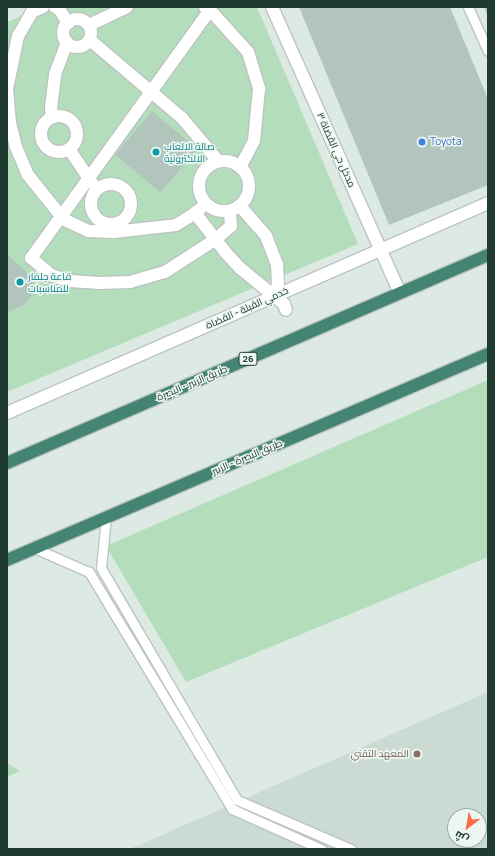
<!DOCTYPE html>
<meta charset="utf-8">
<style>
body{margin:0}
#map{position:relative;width:495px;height:856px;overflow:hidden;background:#ddeae3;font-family:Manrope,Cairo,sans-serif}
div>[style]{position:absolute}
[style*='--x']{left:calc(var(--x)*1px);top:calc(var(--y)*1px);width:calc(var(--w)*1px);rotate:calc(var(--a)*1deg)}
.built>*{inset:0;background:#cbdad2}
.green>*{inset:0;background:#b4ddbc}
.building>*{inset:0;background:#b2c5bc;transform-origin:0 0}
.roads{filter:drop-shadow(1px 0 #bcc4c1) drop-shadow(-1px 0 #bcc4c1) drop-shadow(0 1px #bcc4c1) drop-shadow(0 -1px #bcc4c1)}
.service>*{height:9px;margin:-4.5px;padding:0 4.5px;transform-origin:4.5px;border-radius:4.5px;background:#fff}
.pedestrian>*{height:12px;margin:-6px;padding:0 6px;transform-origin:6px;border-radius:6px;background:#fff}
.pedestrian>.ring{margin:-6px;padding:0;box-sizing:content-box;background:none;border:12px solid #fff;border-radius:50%}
.minor>*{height:12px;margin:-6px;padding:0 6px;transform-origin:6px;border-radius:6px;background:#fff}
.tertiary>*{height:12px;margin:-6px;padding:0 6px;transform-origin:6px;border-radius:6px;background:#fff}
.trunk>*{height:12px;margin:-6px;padding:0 6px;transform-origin:6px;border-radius:6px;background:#438472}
.dots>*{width:11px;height:11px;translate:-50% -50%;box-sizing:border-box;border:2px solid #edf7f1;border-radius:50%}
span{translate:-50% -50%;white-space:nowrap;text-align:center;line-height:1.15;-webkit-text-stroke:3px #edf7f1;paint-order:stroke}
.shield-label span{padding:1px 3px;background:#edf7f1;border:1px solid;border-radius:3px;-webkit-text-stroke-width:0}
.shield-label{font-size:9px;color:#1e3a31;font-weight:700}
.shop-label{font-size:10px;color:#366cbe}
.left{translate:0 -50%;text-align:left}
.culture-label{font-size:10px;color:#0d838f}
.street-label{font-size:10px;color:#1e3a31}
.education-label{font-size:10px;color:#785e54}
.right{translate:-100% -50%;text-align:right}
.frame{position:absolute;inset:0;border:8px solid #1e3a31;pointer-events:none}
.north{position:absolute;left:447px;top:808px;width:40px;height:40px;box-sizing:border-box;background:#edf7f1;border:1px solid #9aaba4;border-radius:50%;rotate:211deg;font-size:11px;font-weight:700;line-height:16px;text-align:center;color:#1e3a31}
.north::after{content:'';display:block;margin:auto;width:14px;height:18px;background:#fa6c4a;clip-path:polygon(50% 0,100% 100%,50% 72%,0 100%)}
</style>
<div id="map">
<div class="built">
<i style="clip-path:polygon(evenodd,488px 692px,488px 849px,130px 849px,488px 692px,455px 816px,479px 816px,479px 840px,455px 840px,455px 816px)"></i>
</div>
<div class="green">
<i style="clip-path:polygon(43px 7px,257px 7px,358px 244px,7px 392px,7px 22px)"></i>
<i style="clip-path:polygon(488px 380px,488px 557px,186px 682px,106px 546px)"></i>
<i style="clip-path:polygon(7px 763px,20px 771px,7px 777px)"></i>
</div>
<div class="building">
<i style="clip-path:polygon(299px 7px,450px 7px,488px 99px,488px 185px,389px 225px)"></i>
<i style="clip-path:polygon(484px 7px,488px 7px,488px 17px)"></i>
<i style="left:152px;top:111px;width:59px;height:57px;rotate:40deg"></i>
<i style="clip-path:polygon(7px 254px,31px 276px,36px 289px,25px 304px,7px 313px)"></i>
</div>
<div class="roads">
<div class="service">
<i style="--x:468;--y:7;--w:48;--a:65.6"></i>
<i style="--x:106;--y:517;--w:51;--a:95.6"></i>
<i style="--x:101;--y:568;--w:269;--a:59.6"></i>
<i style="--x:237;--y:800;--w:124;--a:23.3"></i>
<i style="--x:34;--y:548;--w:60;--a:23.6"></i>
<i style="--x:89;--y:572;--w:277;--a:58.9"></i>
<i style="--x:232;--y:809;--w:98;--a:24.2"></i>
</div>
<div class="pedestrian">
<i style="--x:43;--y:7;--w:12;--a:156"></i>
<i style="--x:32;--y:12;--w:28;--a:120"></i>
<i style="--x:18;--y:36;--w:54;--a:101.7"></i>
<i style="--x:7;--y:89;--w:34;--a:85"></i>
<i style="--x:10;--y:123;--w:25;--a:76"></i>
<i style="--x:16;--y:147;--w:30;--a:67"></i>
<i style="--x:28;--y:175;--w:45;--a:51.3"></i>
<i style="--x:56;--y:210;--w:16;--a:45"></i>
<i style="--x:67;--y:221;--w:23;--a:25"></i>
<i style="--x:88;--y:231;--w:26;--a:2"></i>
<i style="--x:114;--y:232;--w:62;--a:-6.4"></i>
<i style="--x:176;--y:225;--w:22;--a:-32"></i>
<i style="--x:55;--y:7;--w:4;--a:27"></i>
<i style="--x:59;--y:9;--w:17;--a:57"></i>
<i style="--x:205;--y:7;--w:6;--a:31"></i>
<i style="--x:210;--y:10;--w:57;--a:47.9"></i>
<i style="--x:248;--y:52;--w:39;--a:73"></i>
<i style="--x:259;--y:89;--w:52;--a:95.5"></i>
<i style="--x:254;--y:141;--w:30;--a:118"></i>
<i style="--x:210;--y:10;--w:306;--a:125.8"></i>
<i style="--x:31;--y:258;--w:26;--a:40"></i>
<i style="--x:51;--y:275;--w:20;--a:18"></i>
<i style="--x:70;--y:281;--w:30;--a:4"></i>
<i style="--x:100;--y:283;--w:30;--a:-2"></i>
<i style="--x:130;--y:282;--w:36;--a:-16"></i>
<i style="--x:165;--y:272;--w:61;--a:-32.9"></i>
<i style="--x:216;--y:239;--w:20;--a:-41"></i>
<i style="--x:231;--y:226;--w:15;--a:-94"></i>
<i class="ring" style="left:63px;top:19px;width:16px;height:16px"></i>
<i style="--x:89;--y:25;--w:42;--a:-25.3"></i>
<i style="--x:90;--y:40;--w:121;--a:40.3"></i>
<i style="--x:182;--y:118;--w:57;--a:49.9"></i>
<i class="ring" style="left:41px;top:116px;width:24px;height:24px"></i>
<i style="--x:52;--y:117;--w:9;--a:-96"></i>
<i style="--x:51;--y:108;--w:34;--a:-83"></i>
<i style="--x:55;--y:74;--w:34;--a:-69"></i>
<i style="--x:69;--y:149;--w:41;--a:55.9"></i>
<i class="ring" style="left:199px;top:161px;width:38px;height:38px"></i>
<i class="ring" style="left:91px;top:184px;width:28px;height:28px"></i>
<i style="--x:240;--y:206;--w:40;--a:49"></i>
<i style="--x:266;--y:236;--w:30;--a:69"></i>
<i style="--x:277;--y:264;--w:19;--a:87"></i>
<i style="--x:278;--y:283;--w:13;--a:103"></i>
<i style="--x:200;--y:209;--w:6;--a:141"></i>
<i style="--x:195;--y:213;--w:51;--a:52.2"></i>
<i style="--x:226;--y:253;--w:21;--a:47"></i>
<i style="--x:240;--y:268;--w:57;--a:39.3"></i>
<i style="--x:284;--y:304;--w:6;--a:72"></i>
</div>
<div class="minor">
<i style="--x:272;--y:7;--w:313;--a:65.9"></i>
</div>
<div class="tertiary">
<i style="--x:7;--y:413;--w:525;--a:-23.59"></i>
</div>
<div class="trunk">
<i style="--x:7;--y:463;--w:524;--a:-23.39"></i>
<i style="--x:7;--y:560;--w:523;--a:-23.18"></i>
</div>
</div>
<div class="dots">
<i style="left:422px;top:142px;background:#3f7fe0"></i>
<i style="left:156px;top:152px;background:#0f9aa8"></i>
<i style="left:20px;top:282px;background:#0f9aa8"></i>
<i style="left:417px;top:754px;background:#8d6e63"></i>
</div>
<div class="shield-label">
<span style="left:248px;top:359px">26</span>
</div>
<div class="shop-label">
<span class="left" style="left:430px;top:142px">Toyota</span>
</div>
<div class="culture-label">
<span class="left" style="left:164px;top:152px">صالة الالعاب<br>الالكترونية</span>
<span class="left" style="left:28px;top:282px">قاعة جلفار<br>للمناسبات</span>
</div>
<div class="street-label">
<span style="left:336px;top:150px;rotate:66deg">مدخل حي القضاة ٣</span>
<span style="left:247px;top:308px;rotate:-24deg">خدمي القبلة - القضاة</span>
<span style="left:192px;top:383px;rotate:-23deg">طريق الزبير - البصرة</span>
<span style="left:247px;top:457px;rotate:-23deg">طريق البصرة - الزبير</span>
</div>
<div class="education-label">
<span class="right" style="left:409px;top:754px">المعهد التقني</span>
</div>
<div class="frame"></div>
<div class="north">ش</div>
</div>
